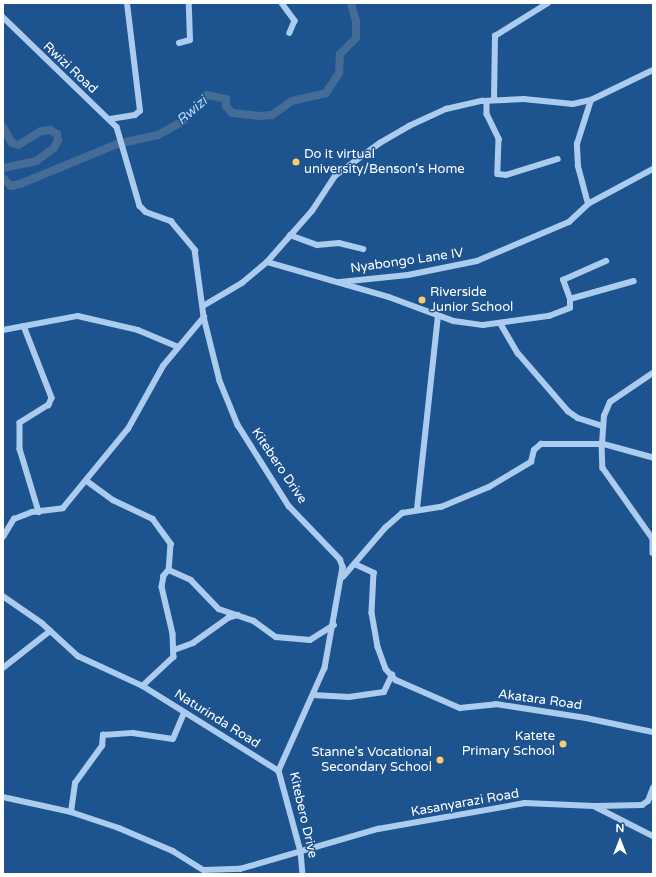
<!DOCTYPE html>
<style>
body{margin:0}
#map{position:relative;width:656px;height:877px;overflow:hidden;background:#1d548f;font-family:"Varela Round",sans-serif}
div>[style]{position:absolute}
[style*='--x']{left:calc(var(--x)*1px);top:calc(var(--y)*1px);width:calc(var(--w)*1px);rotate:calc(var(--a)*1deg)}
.river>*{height:8px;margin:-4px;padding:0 4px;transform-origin:4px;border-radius:4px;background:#446c96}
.minor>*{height:5.5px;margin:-2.75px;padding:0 2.75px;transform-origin:2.75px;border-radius:2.75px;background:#abccee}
.dots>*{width:11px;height:11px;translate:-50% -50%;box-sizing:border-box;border:2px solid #1d548f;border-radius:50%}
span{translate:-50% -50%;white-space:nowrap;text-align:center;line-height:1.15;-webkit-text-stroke:3px #1d548f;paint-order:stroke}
.street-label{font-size:13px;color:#fff}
.poi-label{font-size:13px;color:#fff}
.left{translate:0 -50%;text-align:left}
.right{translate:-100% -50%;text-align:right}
.water-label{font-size:14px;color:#b7d6f5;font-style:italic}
.frame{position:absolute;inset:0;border:4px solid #fff;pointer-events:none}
.north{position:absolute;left:600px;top:821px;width:40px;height:40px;-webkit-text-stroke:3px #1d548f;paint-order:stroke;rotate:0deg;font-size:11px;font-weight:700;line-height:16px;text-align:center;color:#fff}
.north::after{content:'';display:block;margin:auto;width:14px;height:18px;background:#fff;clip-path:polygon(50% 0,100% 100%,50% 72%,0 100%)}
</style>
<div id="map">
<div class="river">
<i style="--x:3;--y:127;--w:18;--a:61"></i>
<i style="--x:12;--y:143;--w:6;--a:18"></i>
<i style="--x:18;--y:145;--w:27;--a:-31"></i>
<i style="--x:41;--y:131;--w:9;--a:-6"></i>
<i style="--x:50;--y:130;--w:8;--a:30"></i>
<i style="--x:57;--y:134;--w:6;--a:81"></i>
<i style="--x:58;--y:140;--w:9;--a:117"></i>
<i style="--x:54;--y:148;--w:22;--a:144"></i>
<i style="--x:36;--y:161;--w:34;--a:168"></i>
<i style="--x:3;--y:178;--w:11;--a:45"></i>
<i style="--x:11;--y:186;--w:9;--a:-13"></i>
<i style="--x:20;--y:184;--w:105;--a:-22.4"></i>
<i style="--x:117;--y:144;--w:42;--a:-12.4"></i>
<i style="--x:158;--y:135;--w:29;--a:-29"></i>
<i style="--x:183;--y:121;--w:35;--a:-47"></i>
<i style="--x:207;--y:95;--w:19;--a:12"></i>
<i style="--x:226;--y:99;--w:7;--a:90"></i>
<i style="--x:226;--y:106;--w:9;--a:49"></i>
<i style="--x:232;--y:113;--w:28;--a:6"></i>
<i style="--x:260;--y:116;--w:12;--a:-5"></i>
<i style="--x:272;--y:115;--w:24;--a:-35"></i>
<i style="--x:292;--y:101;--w:35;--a:-13"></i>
<i style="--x:326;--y:93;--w:24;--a:-57"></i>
<i style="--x:339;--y:73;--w:19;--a:-87"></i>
<i style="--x:340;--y:54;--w:23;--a:-45"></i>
<i style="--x:356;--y:38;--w:17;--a:-90"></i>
<i style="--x:356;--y:21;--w:19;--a:-106"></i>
</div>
<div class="minor">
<i style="--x:282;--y:3;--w:22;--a:54"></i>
<i style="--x:295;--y:21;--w:13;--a:113"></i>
<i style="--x:3;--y:17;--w:158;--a:44"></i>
<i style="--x:117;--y:127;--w:82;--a:73.8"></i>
<i style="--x:140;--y:206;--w:8;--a:45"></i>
<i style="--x:146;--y:212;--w:27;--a:20"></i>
<i style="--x:171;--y:221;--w:38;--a:50"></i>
<i style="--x:195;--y:250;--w:68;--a:82.3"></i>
<i style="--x:204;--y:317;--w:66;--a:76"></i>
<i style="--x:220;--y:381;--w:48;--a:67.8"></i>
<i style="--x:238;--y:425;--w:96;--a:57.8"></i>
<i style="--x:289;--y:506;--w:74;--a:46.1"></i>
<i style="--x:340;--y:559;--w:9;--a:69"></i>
<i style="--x:343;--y:567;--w:103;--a:100.1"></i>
<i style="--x:325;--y:668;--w:113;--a:114.1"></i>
<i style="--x:279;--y:771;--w:84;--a:74.8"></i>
<i style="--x:301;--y:852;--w:22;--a:85"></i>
<i style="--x:179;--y:43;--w:11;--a:-15"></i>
<i style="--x:190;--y:40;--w:37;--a:-92"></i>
<i style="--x:494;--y:100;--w:64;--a:-89.1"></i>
<i style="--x:495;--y:36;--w:62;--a:-31.9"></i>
<i style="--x:487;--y:101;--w:13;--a:90"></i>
<i style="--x:487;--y:114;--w:28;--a:64"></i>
<i style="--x:499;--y:139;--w:35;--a:92"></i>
<i style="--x:498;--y:174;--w:8;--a:7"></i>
<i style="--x:506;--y:175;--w:54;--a:-17.1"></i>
<i style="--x:110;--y:119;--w:25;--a:-9"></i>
<i style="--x:135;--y:115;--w:6;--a:-39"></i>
<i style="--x:140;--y:111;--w:109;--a:-96.9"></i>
<i style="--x:588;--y:204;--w:39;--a:-105"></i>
<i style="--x:578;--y:166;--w:22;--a:-93"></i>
<i style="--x:577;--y:144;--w:46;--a:-72.3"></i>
<i style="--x:290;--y:235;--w:29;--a:20"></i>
<i style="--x:317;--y:245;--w:22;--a:-5"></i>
<i style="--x:339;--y:243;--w:25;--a:14"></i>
<i style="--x:267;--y:262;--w:127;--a:16"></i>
<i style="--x:389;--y:297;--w:69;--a:20.3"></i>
<i style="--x:454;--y:321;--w:29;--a:8"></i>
<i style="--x:483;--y:325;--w:67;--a:-7.8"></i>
<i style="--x:549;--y:316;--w:22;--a:-21"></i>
<i style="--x:570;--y:308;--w:9;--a:-90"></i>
<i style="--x:570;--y:299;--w:66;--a:-15.7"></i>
<i style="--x:340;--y:282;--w:68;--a:-5.9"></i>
<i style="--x:408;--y:275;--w:70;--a:-11.5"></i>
<i style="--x:477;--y:261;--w:100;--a:-23"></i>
<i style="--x:569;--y:222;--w:26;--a:-43"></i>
<i style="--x:588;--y:204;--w:74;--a:-28.3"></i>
<i style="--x:570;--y:299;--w:20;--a:-110"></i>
<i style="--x:563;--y:280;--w:47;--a:-23.8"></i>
<i style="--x:203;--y:306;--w:45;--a:-30.5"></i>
<i style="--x:242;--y:283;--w:33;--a:-40"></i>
<i style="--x:267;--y:262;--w:68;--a:-48.6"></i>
<i style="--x:312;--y:211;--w:42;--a:-56.7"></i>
<i style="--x:335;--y:176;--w:56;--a:-36.3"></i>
<i style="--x:380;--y:143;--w:34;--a:-30"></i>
<i style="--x:409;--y:126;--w:41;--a:-24.7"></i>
<i style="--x:446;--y:109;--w:37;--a:-13"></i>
<i style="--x:482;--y:101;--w:42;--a:-2.7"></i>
<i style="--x:524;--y:99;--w:49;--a:5.8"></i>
<i style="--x:573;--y:104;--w:18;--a:-13"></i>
<i style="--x:591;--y:100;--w:69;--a:-25.8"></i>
<i style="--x:501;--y:324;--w:34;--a:60"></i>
<i style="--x:518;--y:353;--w:77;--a:49.2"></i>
<i style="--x:568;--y:411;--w:12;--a:35"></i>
<i style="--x:578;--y:418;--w:25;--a:18"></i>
<i style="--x:24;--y:326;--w:77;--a:68.7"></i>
<i style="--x:52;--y:398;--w:8;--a:113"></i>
<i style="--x:49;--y:405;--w:34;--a:148"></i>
<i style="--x:20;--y:423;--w:26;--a:90"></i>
<i style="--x:20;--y:449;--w:66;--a:73.2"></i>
<i style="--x:3;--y:330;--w:76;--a:-10.6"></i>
<i style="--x:78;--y:316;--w:62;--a:13.1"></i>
<i style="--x:138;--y:330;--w:41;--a:22.8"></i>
<i style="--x:653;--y:458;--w:53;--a:-164.6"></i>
<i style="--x:602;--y:444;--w:24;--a:88"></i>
<i style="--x:603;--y:468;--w:87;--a:54.8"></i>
<i style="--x:87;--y:481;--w:32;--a:36"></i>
<i style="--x:113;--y:500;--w:44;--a:25.4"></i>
<i style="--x:153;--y:519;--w:31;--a:54"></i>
<i style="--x:171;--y:544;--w:26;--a:94"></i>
<i style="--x:169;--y:570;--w:8;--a:130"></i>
<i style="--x:164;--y:576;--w:11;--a:100"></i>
<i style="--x:162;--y:587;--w:48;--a:76.8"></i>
<i style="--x:173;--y:634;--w:23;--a:88"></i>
<i style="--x:174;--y:657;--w:42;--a:136.9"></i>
<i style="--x:417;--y:509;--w:194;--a:-83.8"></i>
<i style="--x:3;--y:537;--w:21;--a:-59"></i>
<i style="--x:14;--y:519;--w:19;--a:-21"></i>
<i style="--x:32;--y:512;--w:31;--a:-7"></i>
<i style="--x:63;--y:508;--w:102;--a:-50.6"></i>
<i style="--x:128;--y:429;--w:72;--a:-60.9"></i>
<i style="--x:163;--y:366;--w:64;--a:-50.1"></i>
<i style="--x:653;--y:541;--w:12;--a:90"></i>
<i style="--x:355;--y:564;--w:21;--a:25"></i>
<i style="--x:374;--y:573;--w:40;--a:92.9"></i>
<i style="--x:372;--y:613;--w:35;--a:80"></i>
<i style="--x:378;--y:647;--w:23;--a:70"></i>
<i style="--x:386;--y:669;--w:15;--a:48"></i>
<i style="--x:396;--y:680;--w:70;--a:23.6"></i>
<i style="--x:460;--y:708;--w:36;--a:-6"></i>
<i style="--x:496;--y:704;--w:91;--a:8.8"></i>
<i style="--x:586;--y:718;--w:68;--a:11.8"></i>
<i style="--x:169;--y:570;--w:24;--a:24"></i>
<i style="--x:191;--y:580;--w:40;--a:46"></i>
<i style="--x:219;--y:609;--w:37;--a:19"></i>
<i style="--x:254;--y:621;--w:27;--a:36"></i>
<i style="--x:276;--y:637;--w:34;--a:5"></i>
<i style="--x:310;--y:640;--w:28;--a:-32"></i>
<i style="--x:343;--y:577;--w:65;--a:-49.4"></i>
<i style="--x:385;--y:528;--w:23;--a:-41"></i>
<i style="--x:402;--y:513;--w:39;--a:-9"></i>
<i style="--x:441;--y:507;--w:52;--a:-22.6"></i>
<i style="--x:489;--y:487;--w:49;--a:-30.8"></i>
<i style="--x:531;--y:462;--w:12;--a:-76"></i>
<i style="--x:534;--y:450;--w:9;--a:-41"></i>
<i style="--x:541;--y:444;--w:61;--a:0"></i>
<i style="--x:602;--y:444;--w:28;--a:-86"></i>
<i style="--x:604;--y:416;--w:15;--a:-67"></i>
<i style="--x:610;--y:402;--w:52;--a:-34"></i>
<i style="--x:3;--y:596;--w:47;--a:34.7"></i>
<i style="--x:42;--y:623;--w:49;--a:42.5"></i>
<i style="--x:78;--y:656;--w:72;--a:24.8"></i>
<i style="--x:143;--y:686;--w:160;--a:32"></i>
<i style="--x:174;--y:650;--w:20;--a:-20"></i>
<i style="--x:193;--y:643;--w:43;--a:-35.5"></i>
<i style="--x:228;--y:618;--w:10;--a:-17"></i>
<i style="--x:3;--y:668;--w:60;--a:-38.2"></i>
<i style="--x:313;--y:695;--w:36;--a:3"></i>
<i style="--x:349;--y:697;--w:35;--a:-8"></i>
<i style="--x:384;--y:692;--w:19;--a:-65"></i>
<i style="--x:3;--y:797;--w:70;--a:12.4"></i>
<i style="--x:71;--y:812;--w:51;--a:18.4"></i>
<i style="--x:119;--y:828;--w:59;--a:23.1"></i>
<i style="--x:173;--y:851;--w:36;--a:32"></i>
<i style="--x:204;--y:870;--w:36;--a:-2"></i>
<i style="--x:240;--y:869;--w:144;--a:-16.2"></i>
<i style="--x:378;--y:829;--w:149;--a:-10"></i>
<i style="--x:525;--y:803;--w:69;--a:2.5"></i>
<i style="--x:594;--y:806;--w:66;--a:27"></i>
<i style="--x:596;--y:806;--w:46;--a:-1.2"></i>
<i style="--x:642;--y:805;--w:7;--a:-34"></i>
<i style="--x:648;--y:801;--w:14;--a:-69"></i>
<i style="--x:71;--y:812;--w:29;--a:-82"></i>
<i style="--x:75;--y:783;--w:46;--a:-53.9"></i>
<i style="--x:102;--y:746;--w:11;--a:-85"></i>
<i style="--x:103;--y:735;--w:30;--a:-4"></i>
<i style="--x:133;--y:733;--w:40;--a:8.5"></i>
<i style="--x:173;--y:739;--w:28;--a:-67"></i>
</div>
<div class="dots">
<i style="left:296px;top:162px;background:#fdcc6a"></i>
<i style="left:422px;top:300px;background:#fdcc6a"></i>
<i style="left:563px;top:744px;background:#fdcc6a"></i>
<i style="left:440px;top:760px;background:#fdcc6a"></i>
</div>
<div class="street-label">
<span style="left:70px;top:68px;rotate:43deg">Rwizi Road</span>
<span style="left:407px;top:261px;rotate:-8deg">Nyabongo Lane IV</span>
<span style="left:279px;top:466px;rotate:56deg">Kitebero Drive</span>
<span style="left:540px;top:700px;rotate:8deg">Akatara Road</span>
<span style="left:217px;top:719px;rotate:32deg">Naturinda Road</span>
<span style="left:465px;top:803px;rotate:-10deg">Kasanyarazi Road</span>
<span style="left:303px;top:815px;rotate:77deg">Kitebero Drive</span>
</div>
<div class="poi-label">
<span class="left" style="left:304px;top:162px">Do it virtual<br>university/Benson's Home</span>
<span class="left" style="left:430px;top:300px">Riverside<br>Junior School</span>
<span class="right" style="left:555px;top:744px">Katete<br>Primary School</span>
<span class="right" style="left:432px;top:760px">Stanne's Vocational<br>Secondary School</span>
</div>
<div class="water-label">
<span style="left:192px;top:111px;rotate:-41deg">Rwizi</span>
</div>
<div class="frame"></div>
<div class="north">N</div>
</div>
